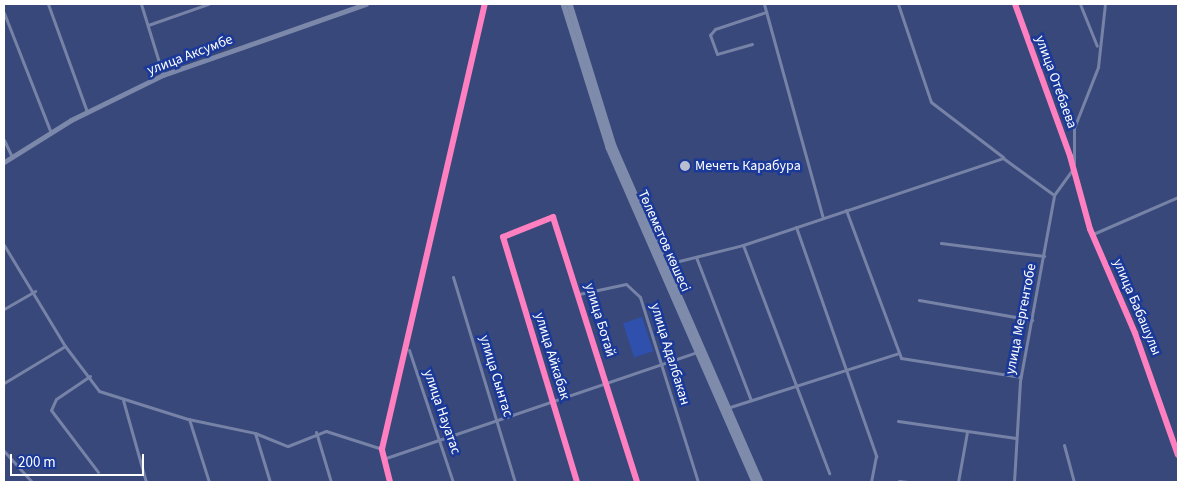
<!DOCTYPE html>
<meta charset="utf-8">
<style>
body{margin:0}
#map{position:relative;width:1182px;height:486px;overflow:hidden;background:#38487b;font-family:"Source Sans 3",sans-serif}
div>[style]{position:absolute}
[style*='--x']{left:calc(var(--x)*1px);top:calc(var(--y)*1px);width:calc(var(--w)*1px);rotate:calc(var(--a)*1deg)}
.green>*{inset:0;background:#3050ad;transform-origin:0 0}
.minor>*{height:3px;margin:-1.5px;padding:0 1.5px;transform-origin:1.5px;border-radius:1.5px;background:#7682a6}
.secondary>*{height:5px;margin:-2.5px;padding:0 2.5px;transform-origin:2.5px;border-radius:2.5px;background:#7c88a9}
.primary>*{height:5.5px;margin:-2.75px;padding:0 2.75px;transform-origin:2.75px;border-radius:2.75px;background:#7f8bab}
.cycleway>*{height:6px;margin:-3px;padding:0 3px;transform-origin:3px;border-radius:3px;background:#ff80c0}
.dots>*{width:14px;height:14px;translate:-50% -50%;box-sizing:border-box;border:2px solid #1b3998;border-radius:50%}
span{translate:-50% -50%;white-space:nowrap;text-align:center;line-height:1.15;-webkit-text-stroke:5px #1b3998;paint-order:stroke}
.street-label{font-size:14px;color:#fff}
.poi-label{font-size:14px;color:#fff}
.left{translate:0 -50%;text-align:left}
.frame{position:absolute;inset:0;border:5px solid #fff;pointer-events:none}
.scale{position:absolute;left:10px;top:454px;width:134px;height:22px;box-sizing:border-box;border:2px solid #fff;border-top:0;padding-left:6px;font-size:15px;line-height:18px;white-space:nowrap;color:#fff;-webkit-text-stroke:4px #1b3998;paint-order:stroke}
</style>
<div id="map">
<div class="green">
<i style="left:642px;top:317px;width:36px;height:20px;rotate:72deg"></i>
</div>
<div class="minor">
<i style="--x:48;--y:4;--w:115;--a:70.1"></i>
<i style="--x:141;--y:4;--w:74;--a:72.8"></i>
<i style="--x:764;--y:4;--w:222;--a:74.6"></i>
<i style="--x:898;--y:4;--w:103;--a:71.4"></i>
<i style="--x:931;--y:102;--w:91;--a:37.4"></i>
<i style="--x:1015;--y:4;--w:162;--a:70.1"></i>
<i style="--x:1070;--y:156;--w:76;--a:74.7"></i>
<i style="--x:1090;--y:229;--w:113;--a:66.6"></i>
<i style="--x:1135;--y:333;--w:129;--a:70.6"></i>
<i style="--x:1080;--y:4;--w:45;--a:68"></i>
<i style="--x:4;--y:13;--w:129;--a:68.6"></i>
<i style="--x:148;--y:25;--w:64;--a:-19.3"></i>
<i style="--x:752;--y:44;--w:36;--a:164"></i>
<i style="--x:717;--y:54;--w:20;--a:-110"></i>
<i style="--x:710;--y:35;--w:8;--a:-50"></i>
<i style="--x:715;--y:29;--w:54;--a:-18.4"></i>
<i style="--x:4;--y:140;--w:19;--a:65"></i>
<i style="--x:1074;--y:163;--w:35;--a:-90"></i>
<i style="--x:1074;--y:128;--w:66;--a:-68.5"></i>
<i style="--x:1098;--y:67;--w:63;--a:-83.7"></i>
<i style="--x:846;--y:210;--w:158;--a:69.6"></i>
<i style="--x:901;--y:358;--w:121;--a:9"></i>
<i style="--x:796;--y:227;--w:243;--a:70.7"></i>
<i style="--x:876;--y:456;--w:26;--a:101"></i>
<i style="--x:1093;--y:234;--w:93;--a:-23.5"></i>
<i style="--x:941;--y:243;--w:104;--a:7.2"></i>
<i style="--x:4;--y:245;--w:118;--a:58.9"></i>
<i style="--x:65;--y:346;--w:56;--a:52.9"></i>
<i style="--x:99;--y:391;--w:93;--a:17.5"></i>
<i style="--x:188;--y:419;--w:68;--a:11.8"></i>
<i style="--x:255;--y:433;--w:35;--a:22"></i>
<i style="--x:288;--y:446;--w:41;--a:-21.5"></i>
<i style="--x:326;--y:431;--w:59;--a:17.8"></i>
<i style="--x:743;--y:245;--w:244;--a:69.3"></i>
<i style="--x:696;--y:257;--w:153;--a:69"></i>
<i style="--x:667;--y:264;--w:78;--a:-14"></i>
<i style="--x:743;--y:245;--w:274;--a:-18.5"></i>
<i style="--x:1003;--y:158;--w:63;--a:36"></i>
<i style="--x:453;--y:277;--w:214;--a:73.2"></i>
<i style="--x:579;--y:294;--w:48;--a:-12"></i>
<i style="--x:626;--y:284;--w:19;--a:43"></i>
<i style="--x:640;--y:297;--w:194;--a:72.6"></i>
<i style="--x:919;--y:300;--w:115;--a:10"></i>
<i style="--x:4;--y:309;--w:36;--a:-30"></i>
<i style="--x:409;--y:350;--w:139;--a:71.6"></i>
<i style="--x:90;--y:376;--w:41;--a:145.9"></i>
<i style="--x:56;--y:399;--w:12;--a:114"></i>
<i style="--x:51;--y:410;--w:78;--a:52.8"></i>
<i style="--x:4;--y:383;--w:71;--a:-31.2"></i>
<i style="--x:123;--y:400;--w:85;--a:74.3"></i>
<i style="--x:730;--y:407;--w:177;--a:-17.7"></i>
<i style="--x:189;--y:419;--w:66;--a:72.4"></i>
<i style="--x:898;--y:421;--w:119;--a:8.2"></i>
<i style="--x:316;--y:432;--w:52;--a:73.3"></i>
<i style="--x:255;--y:433;--w:51;--a:73"></i>
<i style="--x:1064;--y:445;--w:38;--a:75"></i>
<i style="--x:4;--y:451;--w:42;--a:47.9"></i>
<i style="--x:383;--y:459;--w:333;--a:-18.8"></i>
<i style="--x:899;--y:481;--w:9;--a:6"></i>
<i style="--x:390;--y:482;--w:34;--a:-104"></i>
<i style="--x:382;--y:449;--w:457;--a:-77"></i>
<i style="--x:577;--y:482;--w:256;--a:-106.8"></i>
<i style="--x:503;--y:237;--w:54;--a:-21.8"></i>
<i style="--x:553;--y:217;--w:278;--a:72.4"></i>
<i style="--x:958;--y:482;--w:51;--a:-79.8"></i>
<i style="--x:1014;--y:482;--w:101;--a:-86.6"></i>
<i style="--x:1020;--y:381;--w:189;--a:-79.6"></i>
<i style="--x:1054;--y:195;--w:32;--a:-54"></i>
</div>
<div class="secondary">
<i style="--x:4;--y:162;--w:79;--a:-32.1"></i>
<i style="--x:71;--y:120;--w:102;--a:-26.1"></i>
<i style="--x:163;--y:75;--w:215;--a:-19.3"></i>
</div>
<div class="primary">
<i style="--x:564;--y:4;--w:151;--a:72.6"></i>
<i style="--x:609;--y:148;--w:365;--a:66.4"></i>
<i style="--x:570;--y:4;--w:149;--a:72.8"></i>
<i style="--x:614;--y:146;--w:367;--a:66.4"></i>
</div>
<div class="cycleway">
<i style="--x:1015;--y:4;--w:162;--a:70.1"></i>
<i style="--x:1070;--y:156;--w:76;--a:74.7"></i>
<i style="--x:1090;--y:229;--w:113;--a:66.6"></i>
<i style="--x:1135;--y:333;--w:129;--a:70.6"></i>
<i style="--x:390;--y:482;--w:34;--a:-104"></i>
<i style="--x:382;--y:449;--w:457;--a:-77"></i>
<i style="--x:577;--y:482;--w:256;--a:-106.8"></i>
<i style="--x:503;--y:237;--w:54;--a:-21.8"></i>
<i style="--x:553;--y:217;--w:278;--a:72.4"></i>
</div>
<div class="dots">
<i style="left:685px;top:166px;background:#b9bfd1"></i>
</div>
<div class="street-label">
<span style="left:190px;top:55px;rotate:-21deg">улица Аксумбе</span>
<span style="left:1056px;top:82px;rotate:70deg">улица Отебаева</span>
<span style="left:664px;top:241px;rotate:66deg">Төлеметов көшесі</span>
<span style="left:1137px;top:307px;rotate:67deg">улица Бабашулы</span>
<span style="left:1021px;top:319px;rotate:-79deg">улица Мергентобе</span>
<span style="left:600px;top:320px;rotate:73deg">улица Ботай</span>
<span style="left:670px;top:354px;rotate:73deg">улица Адалбакан</span>
<span style="left:552px;top:356px;rotate:73deg">улица Айкабак</span>
<span style="left:496px;top:376px;rotate:73deg">улица Сынтас</span>
<span style="left:442px;top:412px;rotate:71deg">улица Науатас</span>
</div>
<div class="poi-label">
<span class="left" style="left:695px;top:166px">Мечеть Карабура</span>
</div>
<div class="frame"></div>
<div class="scale">200 m</div>
</div>
